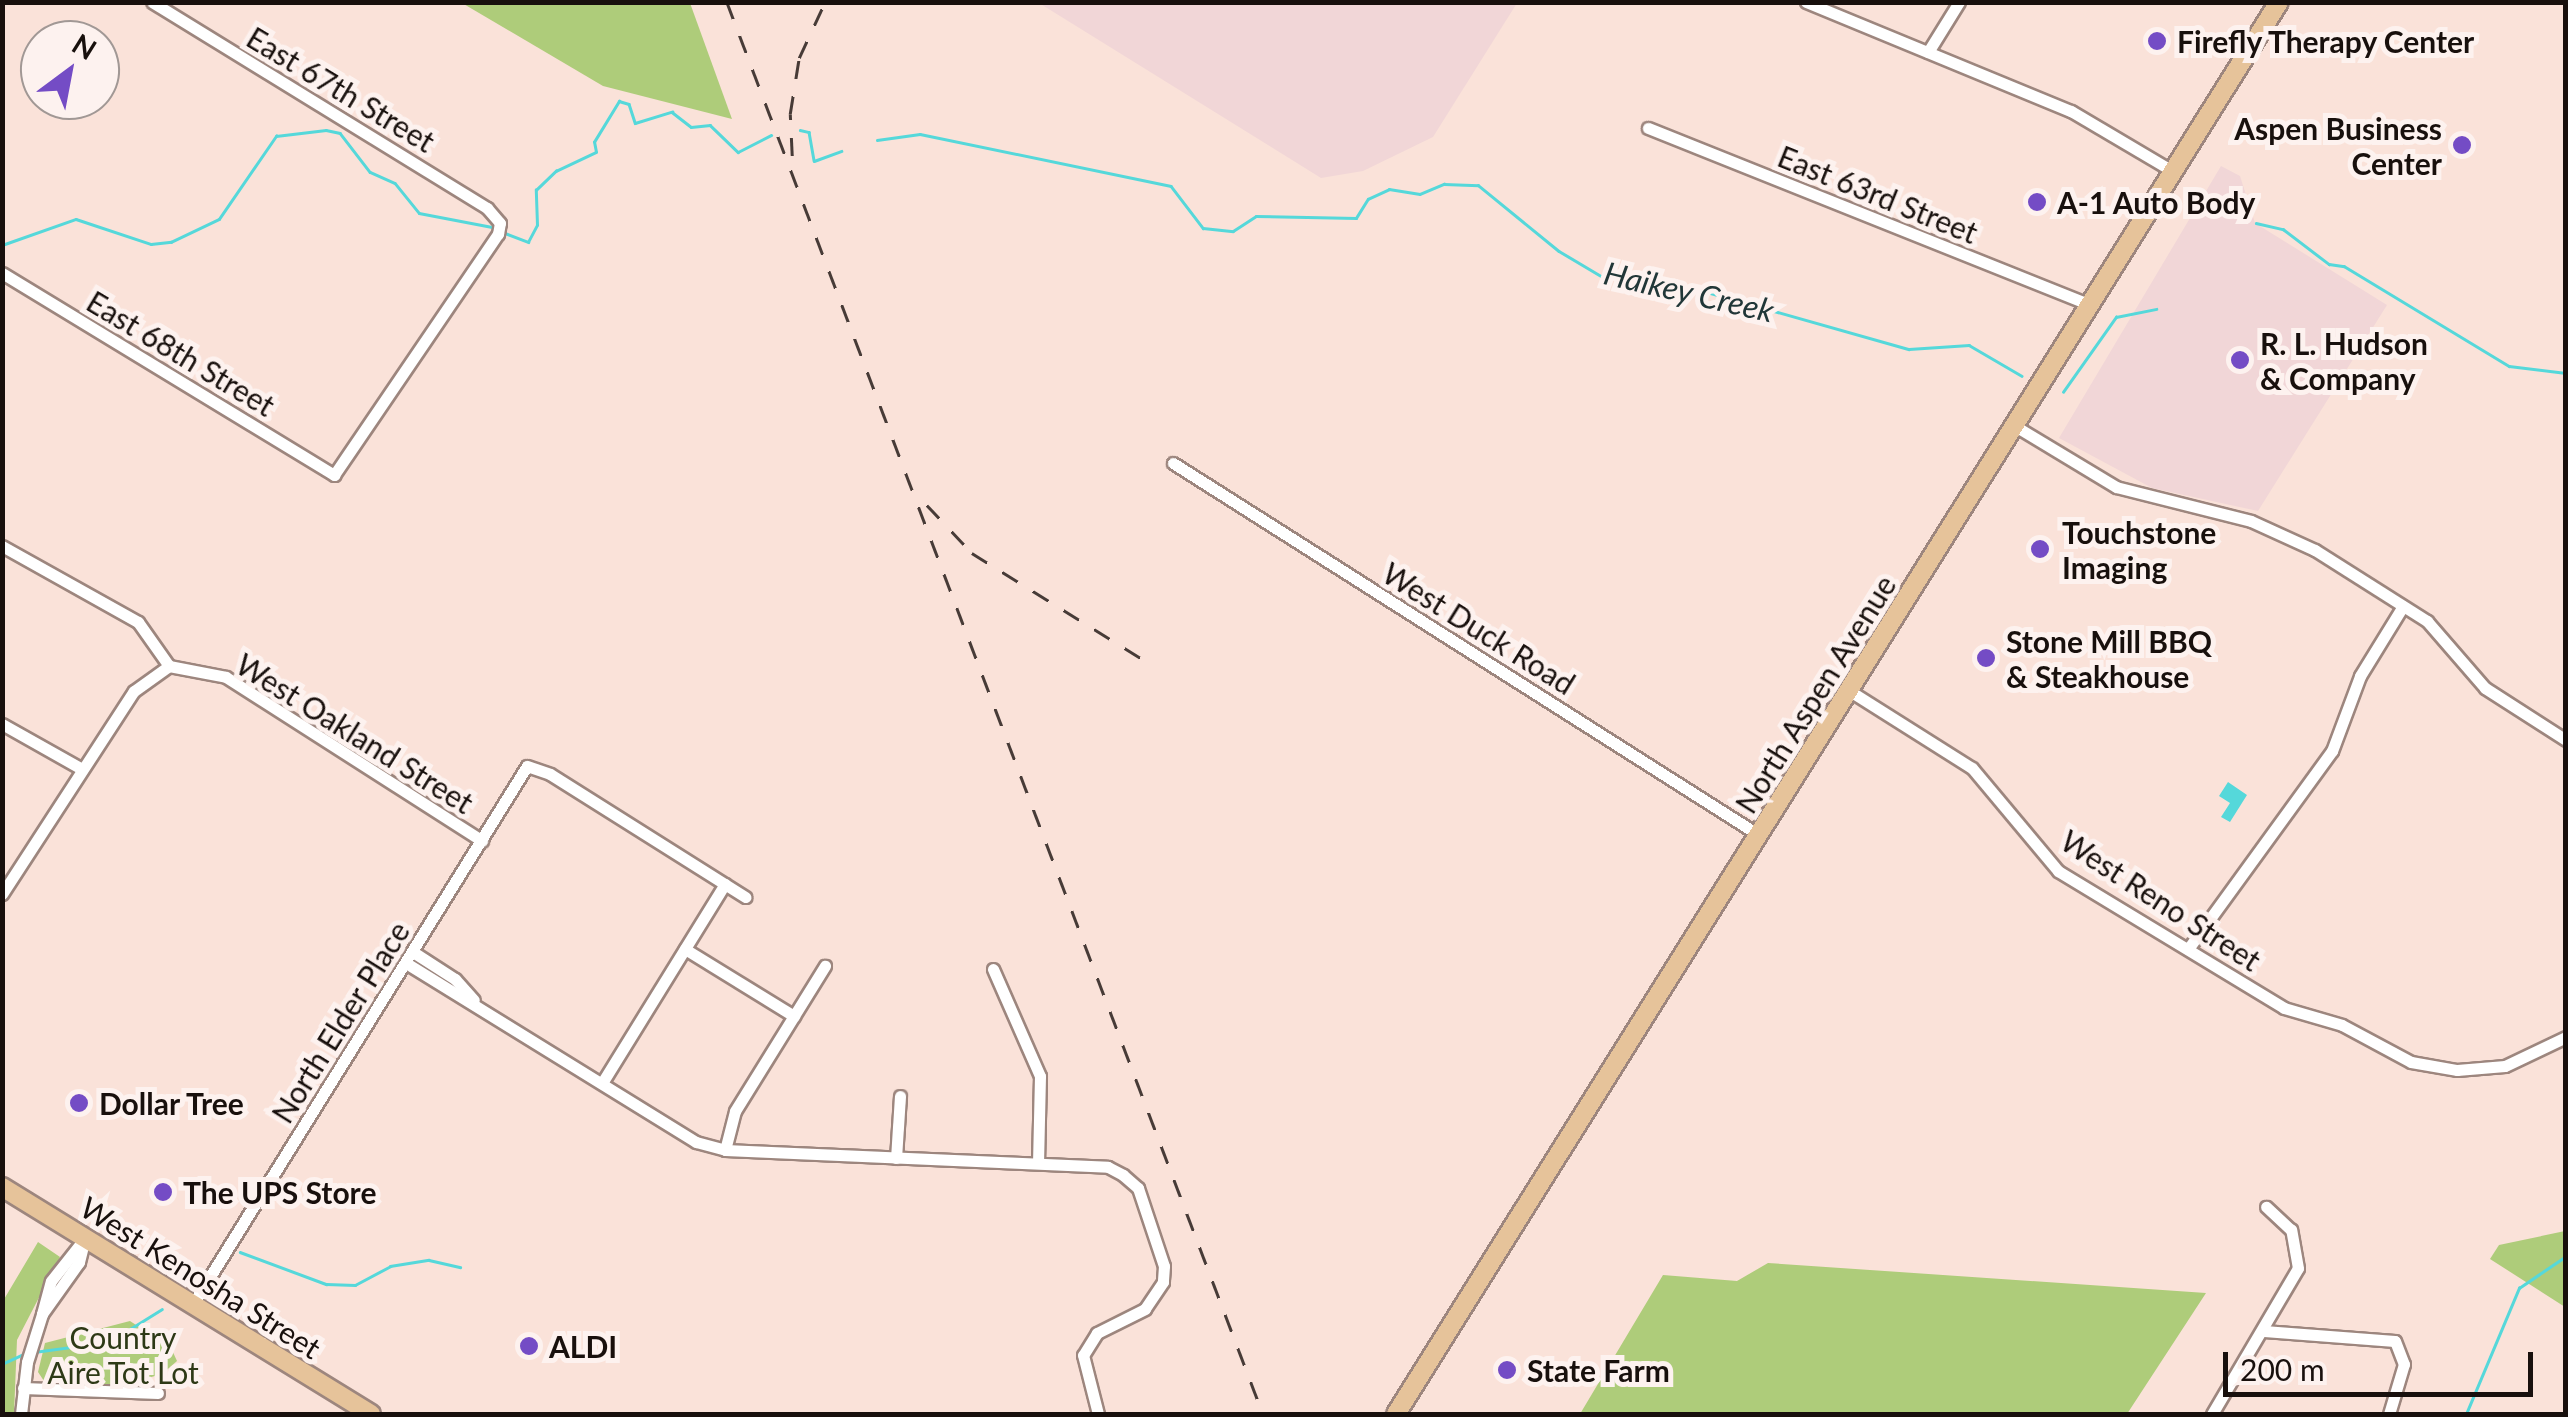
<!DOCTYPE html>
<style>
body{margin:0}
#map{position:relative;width:2568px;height:1417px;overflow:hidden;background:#fae2d9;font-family:Lato,sans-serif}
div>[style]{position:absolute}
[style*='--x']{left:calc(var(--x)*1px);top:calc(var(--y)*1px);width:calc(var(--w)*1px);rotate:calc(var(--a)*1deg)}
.industrial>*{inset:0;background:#f1d6d7}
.green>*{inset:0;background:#aecc7a}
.water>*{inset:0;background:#55d8da}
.stream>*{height:2.5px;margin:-1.25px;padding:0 1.25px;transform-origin:1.25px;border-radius:1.25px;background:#55d8da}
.roads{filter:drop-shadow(2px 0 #9d867e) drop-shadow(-2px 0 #9d867e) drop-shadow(0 2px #9d867e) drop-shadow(0 -2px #9d867e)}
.minor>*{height:11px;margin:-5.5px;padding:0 5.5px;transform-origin:5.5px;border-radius:5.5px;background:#fff}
.primary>*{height:18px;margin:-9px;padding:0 9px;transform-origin:9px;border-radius:9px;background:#e6c39a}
.rail>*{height:2.5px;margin-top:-1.25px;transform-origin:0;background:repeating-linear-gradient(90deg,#473b37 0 18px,transparent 0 36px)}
.dots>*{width:28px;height:28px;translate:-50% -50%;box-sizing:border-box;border:5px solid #fdf2ef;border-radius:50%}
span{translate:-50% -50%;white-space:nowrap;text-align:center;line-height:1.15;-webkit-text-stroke:10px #fdf2ef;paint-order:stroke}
.poi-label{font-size:30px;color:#18100d;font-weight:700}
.left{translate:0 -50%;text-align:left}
.right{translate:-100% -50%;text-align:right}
.street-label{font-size:30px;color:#18100d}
.park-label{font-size:30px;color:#2d3916}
.water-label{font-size:32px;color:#213738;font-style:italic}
.frame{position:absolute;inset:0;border:5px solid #18100d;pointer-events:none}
.north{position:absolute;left:20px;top:20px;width:100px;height:100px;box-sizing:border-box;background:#fdf2ef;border:2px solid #a19895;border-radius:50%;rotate:32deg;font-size:28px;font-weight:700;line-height:40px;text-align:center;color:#18100d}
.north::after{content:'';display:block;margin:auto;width:35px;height:45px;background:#744cc5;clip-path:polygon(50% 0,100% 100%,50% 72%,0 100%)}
.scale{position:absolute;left:2223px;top:1352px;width:310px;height:45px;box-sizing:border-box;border:5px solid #18100d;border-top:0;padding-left:12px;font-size:30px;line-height:35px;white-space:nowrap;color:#18100d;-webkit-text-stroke:8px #fdf2ef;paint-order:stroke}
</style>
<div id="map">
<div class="industrial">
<i style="clip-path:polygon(1039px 3px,1517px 3px,1433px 137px,1363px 171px,1321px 178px)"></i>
<i style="clip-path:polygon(2221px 166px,2240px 176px,2255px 223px,2387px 305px,2258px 511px,2152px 488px,2059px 438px)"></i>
</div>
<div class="green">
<i style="clip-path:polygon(462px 3px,690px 3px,732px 119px,603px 86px)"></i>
<i style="clip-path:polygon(2565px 1231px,2565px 1307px,2490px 1259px,2499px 1245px)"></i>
<i style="clip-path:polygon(38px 1242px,60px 1257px,17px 1340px,14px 1414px,3px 1414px,3px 1301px)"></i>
<i style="clip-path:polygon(1768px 1263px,2206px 1293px,2127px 1414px,1580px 1414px,1663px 1275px,1737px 1281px)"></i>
<i style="clip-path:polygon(130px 1321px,171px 1348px,177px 1361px,162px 1374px,123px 1385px,44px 1381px,38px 1372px,45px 1343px)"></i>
</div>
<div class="water">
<i style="clip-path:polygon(2228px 782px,2247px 795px,2230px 822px,2221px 817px,2230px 803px,2219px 796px)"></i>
</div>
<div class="stream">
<i style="--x:800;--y:130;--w:9;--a:13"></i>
<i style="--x:809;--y:132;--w:29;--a:80"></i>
<i style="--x:814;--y:161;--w:29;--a:-20"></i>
<i style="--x:877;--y:140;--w:43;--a:-7.9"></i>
<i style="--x:920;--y:134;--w:256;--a:11.7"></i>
<i style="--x:1171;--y:186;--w:53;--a:52.7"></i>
<i style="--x:1203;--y:228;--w:30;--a:6"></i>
<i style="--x:1233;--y:231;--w:27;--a:-33"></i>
<i style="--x:1256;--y:216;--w:100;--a:1.1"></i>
<i style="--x:1356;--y:218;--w:22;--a:-58"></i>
<i style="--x:1368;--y:199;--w:23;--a:-25"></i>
<i style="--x:1389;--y:189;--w:31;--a:9"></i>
<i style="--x:1420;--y:194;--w:26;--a:-23"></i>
<i style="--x:1444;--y:184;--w:34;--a:2"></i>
<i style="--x:1478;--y:185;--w:104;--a:39.2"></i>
<i style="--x:1559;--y:251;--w:49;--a:30.8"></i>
<i style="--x:1601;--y:276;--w:100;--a:8"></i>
<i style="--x:1700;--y:290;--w:217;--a:15.8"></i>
<i style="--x:1909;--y:349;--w:60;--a:-3.8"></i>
<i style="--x:1969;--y:345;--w:61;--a:30.3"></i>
<i style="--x:2256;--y:223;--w:28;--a:13"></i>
<i style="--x:2283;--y:229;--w:58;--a:37.3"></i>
<i style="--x:2329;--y:264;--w:15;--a:8"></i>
<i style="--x:2344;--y:266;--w:193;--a:31.2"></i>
<i style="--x:2509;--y:366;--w:57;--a:7"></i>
<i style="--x:505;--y:233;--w:25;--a:21"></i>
<i style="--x:528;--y:242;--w:19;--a:-62"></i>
<i style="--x:537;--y:225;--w:35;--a:-92"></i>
<i style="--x:536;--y:190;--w:28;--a:-44"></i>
<i style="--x:556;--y:171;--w:44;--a:-25.4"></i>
<i style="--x:596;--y:152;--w:10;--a:-101"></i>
<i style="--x:594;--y:142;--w:48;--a:-58.6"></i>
<i style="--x:619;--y:101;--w:10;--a:17"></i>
<i style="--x:629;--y:104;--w:20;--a:72"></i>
<i style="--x:635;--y:123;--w:39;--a:-17"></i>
<i style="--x:672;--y:112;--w:24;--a:38"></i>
<i style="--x:691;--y:127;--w:19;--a:-6"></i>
<i style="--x:710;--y:125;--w:39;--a:44"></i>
<i style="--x:738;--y:152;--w:37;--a:-27"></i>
<i style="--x:2;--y:245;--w:78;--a:-19.4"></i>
<i style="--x:76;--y:219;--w:79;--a:18.4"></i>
<i style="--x:151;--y:244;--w:20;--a:-6"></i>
<i style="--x:171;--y:242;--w:53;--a:-25.6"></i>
<i style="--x:219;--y:219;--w:101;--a:-55.5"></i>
<i style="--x:276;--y:136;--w:50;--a:-6.8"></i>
<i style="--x:326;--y:130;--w:14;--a:12"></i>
<i style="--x:340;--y:133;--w:49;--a:52.4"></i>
<i style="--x:370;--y:172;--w:27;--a:24"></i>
<i style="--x:395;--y:183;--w:38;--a:51"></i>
<i style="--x:419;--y:213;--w:74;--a:10.9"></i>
<i style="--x:2063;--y:392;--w:92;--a:-54.8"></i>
<i style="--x:2116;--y:317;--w:41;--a:-11.3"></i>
<i style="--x:240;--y:1252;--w:92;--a:20.4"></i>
<i style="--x:326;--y:1284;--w:29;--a:2"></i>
<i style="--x:355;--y:1285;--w:40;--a:-28"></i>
<i style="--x:390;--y:1266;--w:39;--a:-9"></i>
<i style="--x:429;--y:1260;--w:32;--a:13"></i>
<i style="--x:34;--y:1352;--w:76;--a:-7.6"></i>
<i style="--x:109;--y:1342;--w:62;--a:-31.9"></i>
<i style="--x:2;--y:1364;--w:26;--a:-25"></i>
<i style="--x:2466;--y:1414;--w:137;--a:-67.2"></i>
<i style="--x:2519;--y:1288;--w:57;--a:-34.2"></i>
</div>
<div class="roads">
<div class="minor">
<i style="--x:1806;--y:2;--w:287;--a:22.4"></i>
<i style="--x:2071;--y:111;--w:120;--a:30.6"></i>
<i style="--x:1928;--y:52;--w:59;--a:-58.2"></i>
<i style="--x:1648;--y:128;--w:477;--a:21.8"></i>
<i style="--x:2;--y:273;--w:389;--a:31.3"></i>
<i style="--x:334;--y:475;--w:292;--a:-55.8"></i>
<i style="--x:498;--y:234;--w:11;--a:-80"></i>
<i style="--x:500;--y:223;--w:20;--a:-131"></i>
<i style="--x:487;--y:208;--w:393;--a:-148.4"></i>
<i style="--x:2015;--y:426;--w:118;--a:31.1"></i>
<i style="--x:2116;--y:487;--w:139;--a:14.1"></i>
<i style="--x:2251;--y:521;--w:70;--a:24.4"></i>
<i style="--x:2315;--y:550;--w:133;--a:32.4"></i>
<i style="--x:2427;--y:621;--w:89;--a:49.1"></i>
<i style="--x:2485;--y:688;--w:96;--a:32.7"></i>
<i style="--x:1173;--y:463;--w:694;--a:32.41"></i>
<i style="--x:2;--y:546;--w:156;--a:29.2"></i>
<i style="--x:138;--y:622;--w:54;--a:54.8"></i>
<i style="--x:169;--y:666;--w:58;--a:10.9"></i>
<i style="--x:226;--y:677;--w:304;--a:32.6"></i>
<i style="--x:1850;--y:691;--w:144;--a:32.3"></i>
<i style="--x:1972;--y:768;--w:134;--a:50.1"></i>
<i style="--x:2058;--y:871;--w:264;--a:31.2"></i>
<i style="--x:2284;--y:1008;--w:60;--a:16.3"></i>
<i style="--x:2342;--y:1025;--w:78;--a:28.2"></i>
<i style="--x:2411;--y:1062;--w:47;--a:9.9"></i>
<i style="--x:2457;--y:1070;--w:48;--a:-4.8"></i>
<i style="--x:2505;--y:1066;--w:68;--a:-25.4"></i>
<i style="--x:2;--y:724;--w:92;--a:29.4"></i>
<i style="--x:2;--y:894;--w:242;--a:-57"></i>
<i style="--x:134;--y:691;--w:43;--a:-35.5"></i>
<i style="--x:685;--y:949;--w:128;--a:31.6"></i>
<i style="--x:2188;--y:949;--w:245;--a:-54"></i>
<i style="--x:2332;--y:751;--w:80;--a:-69.5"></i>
<i style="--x:2360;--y:676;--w:82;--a:-58.4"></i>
<i style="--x:413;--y:952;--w:50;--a:32.7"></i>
<i style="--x:455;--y:979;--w:28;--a:48"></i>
<i style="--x:406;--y:963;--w:341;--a:31.7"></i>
<i style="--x:696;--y:1142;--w:30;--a:15"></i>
<i style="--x:725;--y:1150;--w:383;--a:2.5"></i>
<i style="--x:1108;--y:1167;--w:17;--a:28"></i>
<i style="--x:1123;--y:1175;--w:20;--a:41"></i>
<i style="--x:1138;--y:1188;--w:82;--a:71.6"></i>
<i style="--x:1164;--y:1266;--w:16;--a:94"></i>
<i style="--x:1163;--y:1282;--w:32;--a:124"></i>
<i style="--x:1145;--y:1309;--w:54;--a:153.4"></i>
<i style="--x:1097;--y:1333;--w:26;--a:122"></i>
<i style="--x:1083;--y:1355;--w:61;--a:75.7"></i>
<i style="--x:993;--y:969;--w:117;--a:66.3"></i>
<i style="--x:1040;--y:1076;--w:87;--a:91.3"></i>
<i style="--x:602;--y:1083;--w:234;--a:-58.3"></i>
<i style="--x:725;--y:1150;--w:40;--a:-75.6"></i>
<i style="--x:735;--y:1111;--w:171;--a:-58.2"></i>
<i style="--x:896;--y:1158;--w:62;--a:-86.3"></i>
<i style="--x:85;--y:1238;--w:25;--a:104"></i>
<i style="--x:79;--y:1262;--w:64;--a:125.4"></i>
<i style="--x:42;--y:1314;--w:34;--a:-75"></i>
<i style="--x:51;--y:1281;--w:55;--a:-51.7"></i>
<i style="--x:193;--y:1304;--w:633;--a:-58.17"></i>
<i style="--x:527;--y:766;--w:24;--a:19"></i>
<i style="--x:550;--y:774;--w:231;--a:32.2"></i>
<i style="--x:2264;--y:1331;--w:131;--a:4.4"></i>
<i style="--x:2395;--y:1341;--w:25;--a:69"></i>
<i style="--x:2404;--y:1364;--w:52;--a:106.7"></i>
<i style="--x:23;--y:1388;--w:135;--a:2.1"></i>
<i style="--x:21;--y:1414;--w:52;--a:-83.4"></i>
<i style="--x:27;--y:1362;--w:50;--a:-72.6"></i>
<i style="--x:2212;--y:1414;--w:169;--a:-59.5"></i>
<i style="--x:2298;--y:1268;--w:39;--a:-100"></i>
<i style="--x:2291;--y:1230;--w:34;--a:-137"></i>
</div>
<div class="primary">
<i style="--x:2;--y:1187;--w:433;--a:31.6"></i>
<i style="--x:1396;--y:1414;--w:1665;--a:-57.98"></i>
</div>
</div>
<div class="rail">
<i style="--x:727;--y:2;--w:1510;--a:69.21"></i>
<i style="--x:792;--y:156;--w:42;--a:-92.7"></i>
<i style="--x:790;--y:114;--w:57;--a:-80.9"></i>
<i style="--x:799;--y:58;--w:62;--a:-65.1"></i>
<i style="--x:927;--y:505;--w:66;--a:46.8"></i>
<i style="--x:972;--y:553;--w:203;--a:31.9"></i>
</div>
<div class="dots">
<i style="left:2157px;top:41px;background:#744cc5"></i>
<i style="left:2462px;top:145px;background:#744cc5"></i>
<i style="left:2037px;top:202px;background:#744cc5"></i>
<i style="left:2240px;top:360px;background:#744cc5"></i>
<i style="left:2040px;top:549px;background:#744cc5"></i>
<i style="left:1986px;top:658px;background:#744cc5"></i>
<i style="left:79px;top:1103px;background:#744cc5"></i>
<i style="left:163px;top:1192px;background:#744cc5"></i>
<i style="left:529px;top:1346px;background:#744cc5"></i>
<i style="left:1507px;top:1370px;background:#744cc5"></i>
</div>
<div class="poi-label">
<span class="left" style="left:2177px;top:41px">Firefly Therapy Center</span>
<span class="right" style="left:2442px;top:145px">Aspen Business<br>Center</span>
<span class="left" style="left:2057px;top:202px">A-1 Auto Body</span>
<span class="left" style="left:2260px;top:360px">R. L. Hudson<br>&amp; Company</span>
<span class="left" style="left:2062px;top:549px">Touchstone<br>Imaging</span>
<span class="left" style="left:2006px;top:658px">Stone Mill BBQ<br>&amp; Steakhouse</span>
<span class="left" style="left:99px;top:1103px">Dollar Tree</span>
<span class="left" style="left:183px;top:1192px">The UPS Store</span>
<span class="left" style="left:549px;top:1346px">ALDI</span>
<span class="left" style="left:1527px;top:1370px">State Farm</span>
</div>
<div class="street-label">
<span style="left:341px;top:89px;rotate:31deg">East 67th Street</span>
<span style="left:1878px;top:194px;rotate:22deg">East 63rd Street</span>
<span style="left:181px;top:353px;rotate:31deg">East 68th Street</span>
<span style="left:1479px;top:628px;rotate:32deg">West Duck Road</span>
<span style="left:1815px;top:694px;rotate:-58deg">North Aspen Avenue</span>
<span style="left:355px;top:733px;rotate:32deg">West Oakland Street</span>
<span style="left:2161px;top:900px;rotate:33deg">West Reno Street</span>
<span style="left:340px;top:1022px;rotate:-58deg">North Elder Place</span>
<span style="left:201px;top:1277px;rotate:32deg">West Kenosha Street</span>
</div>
<div class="park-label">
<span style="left:123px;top:1354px">Country<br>Aire Tot Lot</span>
</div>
<div class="water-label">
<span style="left:1689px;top:292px;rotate:13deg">Haikey Creek</span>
</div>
<div class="frame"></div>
<div class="north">N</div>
<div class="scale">200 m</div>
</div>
